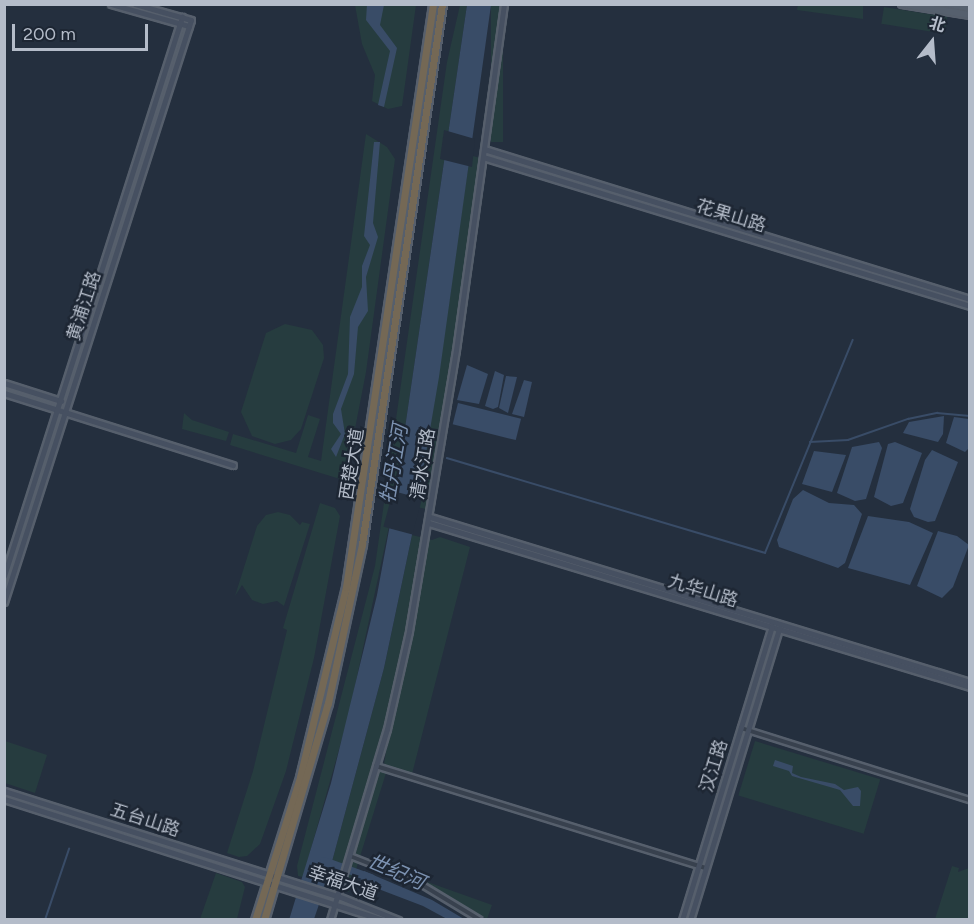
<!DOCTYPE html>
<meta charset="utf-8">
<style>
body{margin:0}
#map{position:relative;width:974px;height:924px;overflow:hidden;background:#242f3e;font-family:Figtree,"Noto Sans SC",sans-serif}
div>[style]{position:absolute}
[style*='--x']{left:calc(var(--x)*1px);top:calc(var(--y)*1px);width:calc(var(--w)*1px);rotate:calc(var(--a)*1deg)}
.green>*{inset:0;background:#263c3f;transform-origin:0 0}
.water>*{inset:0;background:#394c67;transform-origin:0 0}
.pier>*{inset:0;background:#242f3e;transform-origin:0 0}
.stream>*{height:1.5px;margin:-0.75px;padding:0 0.75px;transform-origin:0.75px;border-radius:0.75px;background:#394c67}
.river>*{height:8px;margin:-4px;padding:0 4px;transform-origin:4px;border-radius:4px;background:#394c67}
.roads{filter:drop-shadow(2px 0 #565f6c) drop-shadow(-2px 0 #565f6c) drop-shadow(0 2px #565f6c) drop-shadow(0 -2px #565f6c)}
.street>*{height:4px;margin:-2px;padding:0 2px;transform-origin:2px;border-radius:2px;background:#38414e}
.secondary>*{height:5px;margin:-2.5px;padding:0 2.5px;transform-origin:2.5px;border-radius:2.5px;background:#465061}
.primary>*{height:6px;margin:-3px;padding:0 3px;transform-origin:3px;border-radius:3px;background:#56606e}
.highway>*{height:7px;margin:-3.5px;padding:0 3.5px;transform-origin:3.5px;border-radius:3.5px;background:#746855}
span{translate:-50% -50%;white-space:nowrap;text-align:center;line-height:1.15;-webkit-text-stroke:5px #1d2633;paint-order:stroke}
.street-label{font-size:18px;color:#b4bcc9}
.water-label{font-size:20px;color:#7c92b1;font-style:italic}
.frame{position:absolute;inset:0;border:6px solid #b4bcc9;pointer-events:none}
.north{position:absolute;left:902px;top:12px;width:60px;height:60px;-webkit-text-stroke:4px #1d2633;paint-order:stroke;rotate:17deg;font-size:16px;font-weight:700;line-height:24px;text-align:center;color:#b4bcc9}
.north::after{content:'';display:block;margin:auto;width:21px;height:27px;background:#b4bcc9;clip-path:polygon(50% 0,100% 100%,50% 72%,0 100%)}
.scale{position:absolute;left:12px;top:24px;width:136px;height:27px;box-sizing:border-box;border:3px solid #b4bcc9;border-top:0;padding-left:8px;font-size:18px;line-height:21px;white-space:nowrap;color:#b4bcc9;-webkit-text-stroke:4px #1d2633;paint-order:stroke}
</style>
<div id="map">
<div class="green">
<i style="clip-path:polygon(798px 4px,863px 5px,863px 19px,797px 10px)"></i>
<i style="clip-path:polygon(355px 5px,416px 5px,402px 106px,388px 109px,372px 101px,375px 75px,362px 44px)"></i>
<i style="clip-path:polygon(460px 5px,467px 5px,394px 503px,349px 714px,303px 877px,298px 876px,297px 866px,375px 566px,447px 62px)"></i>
<i style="left:491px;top:5px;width:12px;height:137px"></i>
<i style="left:884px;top:7px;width:64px;height:17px;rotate:9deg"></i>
<i style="clip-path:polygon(366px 134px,387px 147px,395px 159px,366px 372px,347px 470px,340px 479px,230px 445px,233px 434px,296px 453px,308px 415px,320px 419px,308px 457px,321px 461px)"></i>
<i style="clip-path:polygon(470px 155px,480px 158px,430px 510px,417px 507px)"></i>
<i style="clip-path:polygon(285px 324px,312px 330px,323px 345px,324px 358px,301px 429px,291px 440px,275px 444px,252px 436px,241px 412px,266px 333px)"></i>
<i style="clip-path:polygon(184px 413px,192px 420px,229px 432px,226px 441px,182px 429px)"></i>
<i style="clip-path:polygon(320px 503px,335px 508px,340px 516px,314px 658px,286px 771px,260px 844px,247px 856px,239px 857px,227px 853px,253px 771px,287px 630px,283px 628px)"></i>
<i style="clip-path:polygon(278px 512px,290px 515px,300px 525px,302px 522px,310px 524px,284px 606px,277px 601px,263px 604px,252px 600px,242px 585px,235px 596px,257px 526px,266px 515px)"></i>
<i style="clip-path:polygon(412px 535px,432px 540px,440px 537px,470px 547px,412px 774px,384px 765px,389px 731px,378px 770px,386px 773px,349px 892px,326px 884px,384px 668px)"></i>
<i style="clip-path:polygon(5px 741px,47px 755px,35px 793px,5px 783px)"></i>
<i style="left:755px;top:741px;width:131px;height:57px;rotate:17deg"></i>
<i style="clip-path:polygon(363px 859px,492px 905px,487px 919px,422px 884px)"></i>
<i style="clip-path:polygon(952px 866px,959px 868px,958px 872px,969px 868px,969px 919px,935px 919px)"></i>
<i style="clip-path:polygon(216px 873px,242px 882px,245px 887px,237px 919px,200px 919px)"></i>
</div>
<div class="water">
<i style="clip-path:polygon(367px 4px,384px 5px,380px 25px,397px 48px,384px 107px,378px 105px,390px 51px,366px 20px)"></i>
<i style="clip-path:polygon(467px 5px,491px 5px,439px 377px,412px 535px,384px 668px,326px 884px,314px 919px,289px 920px,331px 783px,377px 595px,394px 503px)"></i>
<i style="clip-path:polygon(374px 142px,380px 142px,373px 223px,378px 237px,366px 277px,368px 311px,358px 327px,354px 374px,341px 409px,345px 434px,336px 457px,331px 449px,341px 434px,333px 423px,333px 414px,348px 374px,350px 317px,362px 287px,362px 266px,370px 245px,364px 236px)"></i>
<i style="clip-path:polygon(467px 365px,488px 374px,479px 404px,457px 400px)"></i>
<i style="clip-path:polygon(495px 371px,504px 375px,498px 407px,493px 409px,485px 406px)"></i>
<i style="clip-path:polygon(506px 376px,517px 377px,508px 413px,499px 408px)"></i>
<i style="clip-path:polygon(524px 380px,532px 382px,524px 417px,512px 414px)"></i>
<i style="left:458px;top:403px;width:65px;height:22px;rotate:14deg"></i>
<i style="clip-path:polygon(944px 416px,943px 434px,938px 442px,903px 433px,909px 422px)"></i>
<i style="clip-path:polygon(954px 417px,969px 419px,969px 448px,965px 452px,946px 443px)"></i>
<i style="clip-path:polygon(879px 442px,882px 448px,866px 499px,855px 501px,837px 493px,852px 447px)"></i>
<i style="clip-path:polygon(895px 442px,922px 453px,903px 503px,891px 506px,874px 497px,888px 444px)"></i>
<i style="clip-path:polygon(932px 450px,958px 462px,935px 521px,928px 522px,914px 517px,910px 509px,925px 460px)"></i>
<i style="clip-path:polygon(814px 451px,846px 455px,832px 492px,802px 484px)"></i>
<i style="clip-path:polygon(803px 490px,829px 503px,854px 505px,862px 514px,845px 563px,838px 568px,779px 547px,777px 540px,793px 499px)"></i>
<i style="clip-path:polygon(868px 516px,909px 522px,933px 533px,910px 585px,848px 568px)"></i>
<i style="clip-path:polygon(938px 531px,957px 536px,969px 545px,953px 587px,942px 598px,917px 586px)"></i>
<i style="clip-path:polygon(775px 760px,793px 766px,792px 773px,801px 777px,835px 784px,844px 790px,858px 787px,861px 791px,860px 806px,853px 806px,840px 790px,792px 776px,789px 771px,773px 766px)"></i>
<i style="clip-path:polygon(364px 871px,432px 900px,464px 919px,447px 919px,423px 906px,368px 885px,360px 881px)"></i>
</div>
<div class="pier">
<i style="clip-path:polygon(444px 130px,475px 139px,472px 167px,440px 159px)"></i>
<i style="left:393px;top:491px;width:30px;height:37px;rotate:15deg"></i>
</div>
<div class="stream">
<i style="--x:810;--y:442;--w:38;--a:-3"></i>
<i style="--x:848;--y:440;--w:64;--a:-19.3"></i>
<i style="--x:908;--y:419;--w:30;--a:-12"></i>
<i style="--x:937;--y:413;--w:33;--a:5"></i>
<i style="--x:447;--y:458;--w:332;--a:16.6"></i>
<i style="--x:765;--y:553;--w:230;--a:-67.6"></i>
<i style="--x:45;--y:920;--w:75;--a:-71.3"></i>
</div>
<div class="river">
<i style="--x:324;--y:861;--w:50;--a:19.9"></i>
</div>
<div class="roads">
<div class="street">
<i style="--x:741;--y:728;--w:240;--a:17.5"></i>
<i style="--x:376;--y:766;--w:345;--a:17.2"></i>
<i style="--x:350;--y:856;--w:74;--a:21.4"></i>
<i style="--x:419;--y:883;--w:71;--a:31.2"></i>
</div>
<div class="secondary">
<i style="--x:111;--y:4;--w:81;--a:15.8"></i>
<i style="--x:484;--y:149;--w:509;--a:17.15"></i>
<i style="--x:483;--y:157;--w:509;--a:17.01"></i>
<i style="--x:4;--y:383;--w:60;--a:17.5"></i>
<i style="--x:4;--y:393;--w:240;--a:17.5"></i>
<i style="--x:430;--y:517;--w:565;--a:16.99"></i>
<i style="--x:429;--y:523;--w:565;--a:16.86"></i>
<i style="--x:4;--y:576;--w:587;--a:-72.34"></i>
<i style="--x:4;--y:602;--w:611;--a:-72.19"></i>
<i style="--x:191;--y:20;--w:58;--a:-164.1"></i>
<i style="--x:4;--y:791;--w:350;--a:17.5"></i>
<i style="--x:338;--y:896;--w:65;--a:21.8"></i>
<i style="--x:4;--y:799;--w:398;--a:17.7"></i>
<i style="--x:330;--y:920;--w:199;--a:-73.4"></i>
<i style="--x:387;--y:729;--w:100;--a:-77.3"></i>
<i style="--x:409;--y:631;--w:285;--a:-80.5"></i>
<i style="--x:456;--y:350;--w:349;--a:-82.1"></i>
<i style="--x:682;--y:920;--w:307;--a:-73"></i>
<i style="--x:690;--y:920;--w:305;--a:-73"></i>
</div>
<div class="primary">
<i style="--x:902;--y:4;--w:69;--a:9.2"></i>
<i style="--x:949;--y:4;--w:21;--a:11"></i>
</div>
<div class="highway">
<i style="--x:255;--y:920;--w:150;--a:-72.5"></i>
<i style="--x:300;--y:777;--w:195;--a:-76.4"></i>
<i style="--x:346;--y:587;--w:589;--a:-81.51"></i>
<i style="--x:264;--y:920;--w:226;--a:-73.6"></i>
<i style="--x:328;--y:703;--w:163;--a:-77.9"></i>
<i style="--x:362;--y:544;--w:546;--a:-81.57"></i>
</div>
</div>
<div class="street-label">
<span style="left:731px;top:216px;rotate:17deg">花果山路</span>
<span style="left:84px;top:306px;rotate:-72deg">黄浦江路</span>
<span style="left:352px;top:464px;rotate:-81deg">西楚大道</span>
<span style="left:423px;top:464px;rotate:-81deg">清水江路</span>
<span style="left:703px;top:591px;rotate:17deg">九华山路</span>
<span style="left:714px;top:766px;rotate:-73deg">汉江路</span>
<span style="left:145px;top:820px;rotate:18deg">五台山路</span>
<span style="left:343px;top:883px;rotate:19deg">幸福大道</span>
</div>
<div class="water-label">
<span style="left:394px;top:464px;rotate:-80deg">牡丹江河</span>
<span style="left:396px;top:872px;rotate:23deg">世纪河</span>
</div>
<div class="frame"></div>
<div class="north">北</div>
<div class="scale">200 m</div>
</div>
